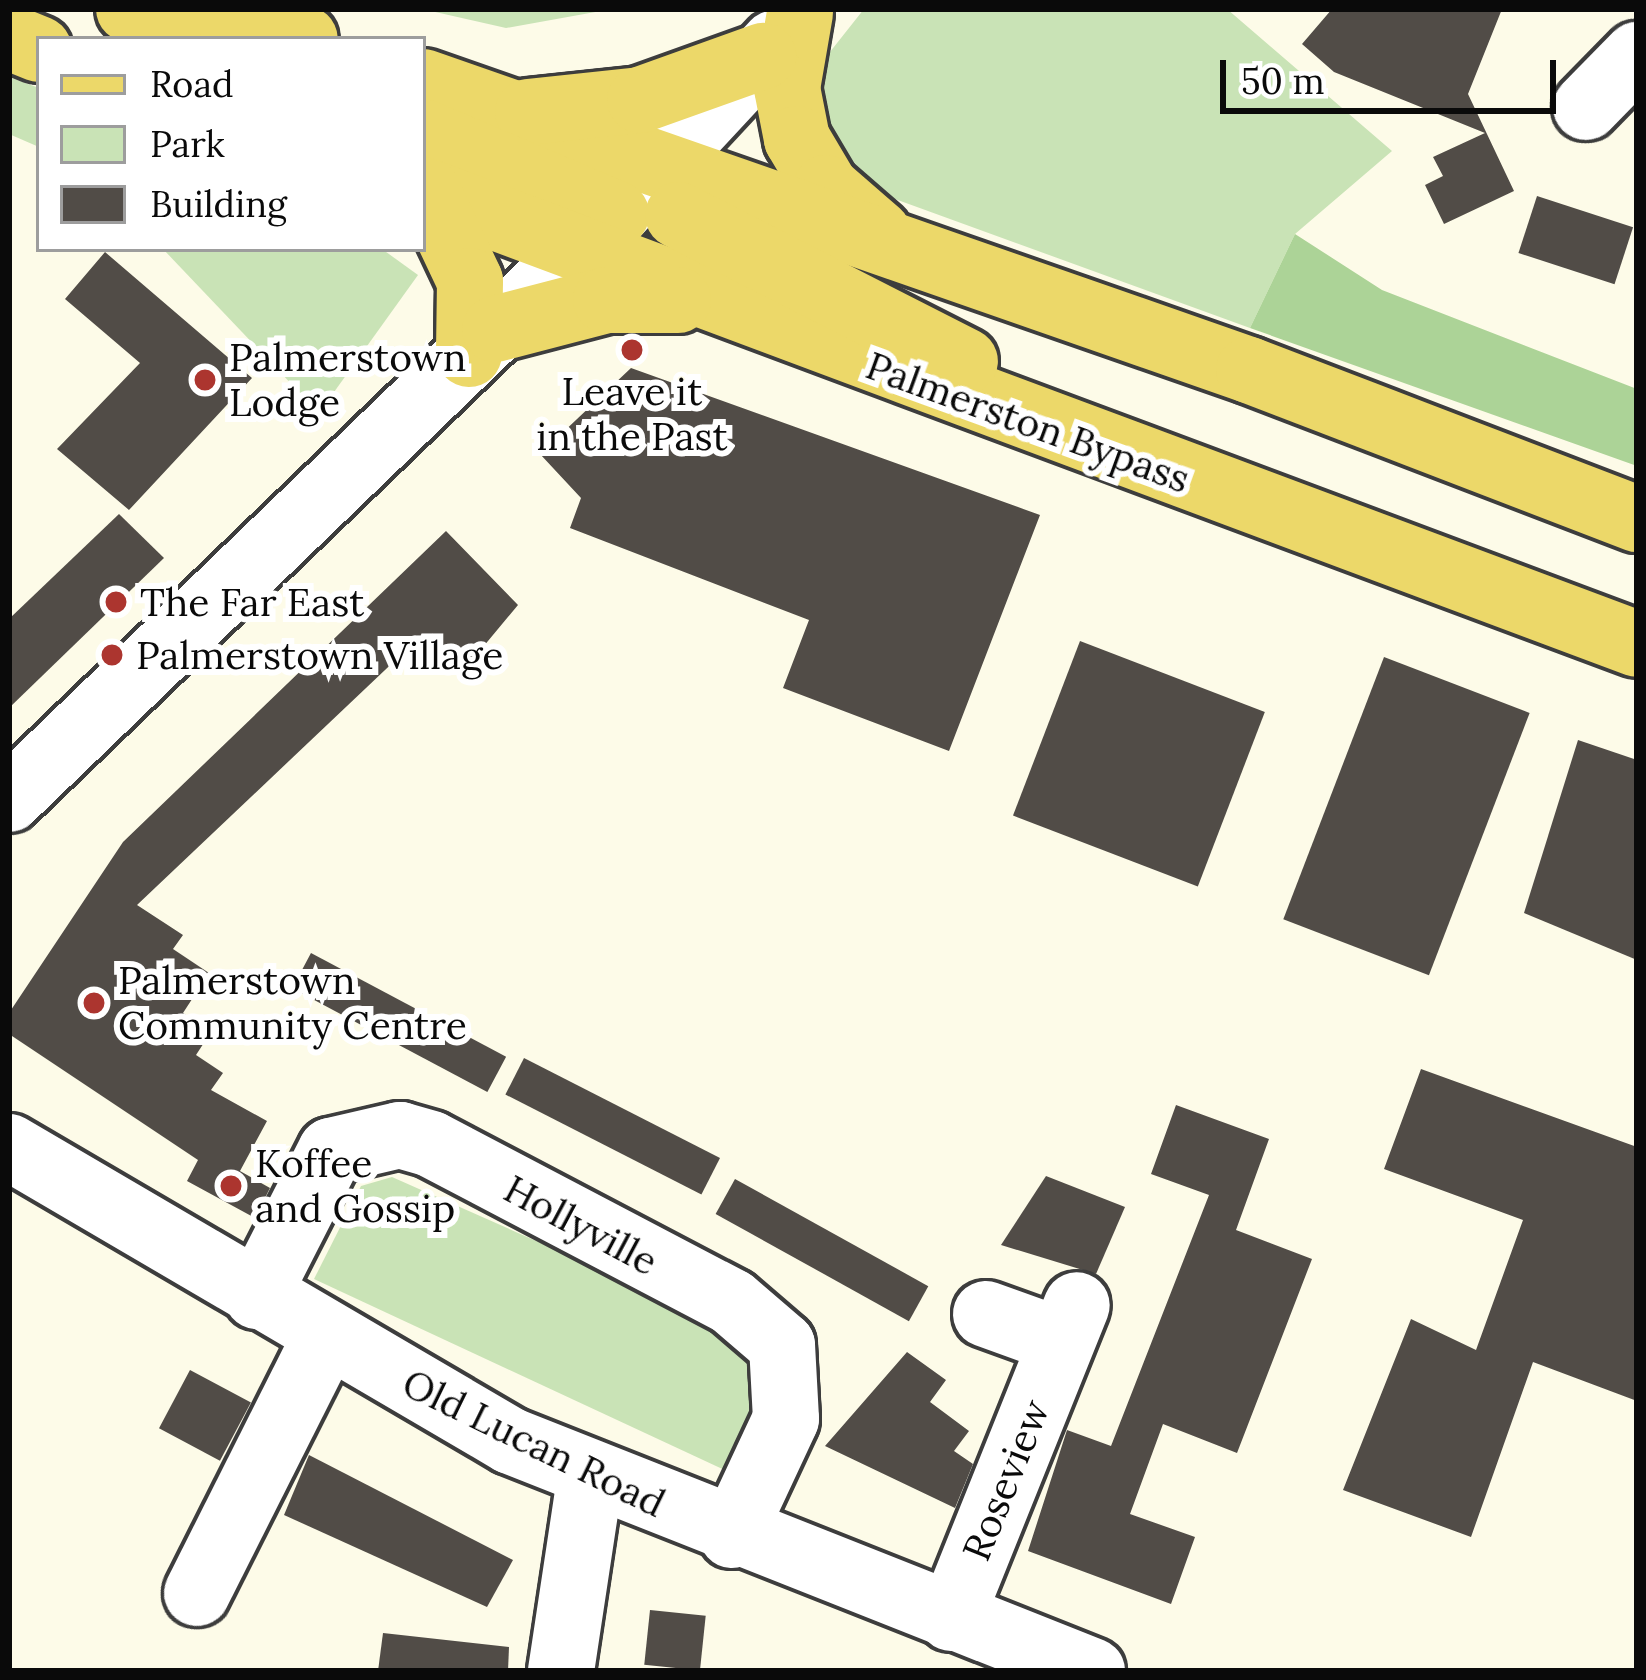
<!DOCTYPE html>
<style>
body{margin:0}
#map{position:relative;width:1646px;height:1680px;overflow:hidden;background:#fdfbe8;font-family:Lora,serif}
div>[style]{position:absolute}
[style*='--x']{left:calc(var(--x)*1px);top:calc(var(--y)*1px);width:calc(var(--w)*1px);rotate:calc(var(--a)*1deg)}
.green>*{inset:0;background:#c9e3b6}
.forest>*{inset:0;background:#acd397}
.building>*{inset:0;background:#514c47;transform-origin:0 0}
.roads{filter:drop-shadow(3px 0 #3d3d3d) drop-shadow(-3px 0 #3d3d3d) drop-shadow(0 3px #3d3d3d) drop-shadow(0 -3px #3d3d3d)}
.minor>*{height:66px;margin:-33px;padding:0 33px;transform-origin:33px;border-radius:33px;background:#fff}
.major>*{height:66px;margin:-33px;padding:0 33px;transform-origin:33px;border-radius:33px;background:#ecd869}
.dots>*{width:33px;height:33px;translate:-50% -50%;box-sizing:border-box;border:6px solid #fff;border-radius:50%}
span{translate:-50% -50%;white-space:nowrap;text-align:center;line-height:1.15;-webkit-text-stroke:12px #fff;paint-order:stroke}
.poi-label{font-size:39px;color:#0a0a0a}
.left{translate:0 -50%;text-align:left}
.street-label{font-size:39px;color:#0a0a0a}
.frame{position:absolute;inset:0;border:12px solid #0a0a0a;pointer-events:none}
.legend{position:absolute;left:36px;top:36px;width:390px;height:216px;box-sizing:border-box;background:#fff;border:3px solid #9d9d9d;margin:0;padding:15px 21px;list-style:none;font-size:36px;color:#0a0a0a}
.legend li{display:flex;align-items:center;gap:24px;height:60px}
.legend b{width:60px;border:3px solid #9d9d9d}
.scale{position:absolute;left:1220px;top:60px;width:336px;height:54px;box-sizing:border-box;border:6px solid #0a0a0a;border-top:0;padding-left:15px;font-size:36px;line-height:42px;white-space:nowrap;color:#0a0a0a;-webkit-text-stroke:9px #fff;paint-order:stroke}
</style>
<div id="map">
<div class="green">
<i style="clip-path:polygon(422px 9px,612px 9px,506px 28px)"></i>
<i style="clip-path:polygon(864px 9px,1227px 9px,1392px 151px,1295px 234px,1250px 328px,873px 191px,817px 150px,803px 86px)"></i>
<i style="clip-path:polygon(9px 77px,39px 88px,39px 147px,9px 134px)"></i>
<i style="clip-path:polygon(163px 249px,382px 249px,418px 275px,319px 413px)"></i>
<i style="clip-path:polygon(392px 1177px,739px 1331px,762px 1387px,731px 1473px,314px 1279px,361px 1186px)"></i>
</div>
<div class="forest">
<i style="clip-path:polygon(1295px 234px,1382px 290px,1637px 389px,1637px 466px,1250px 328px)"></i>
</div>
<div class="building">
<i style="clip-path:polygon(1332px 9px,1502px 9px,1468px 94px,1514px 191px,1444px 224px,1425px 185px,1443px 176px,1433px 157px,1485px 133px,1334px 72px,1302px 44px)"></i>
<i style="left:1537px;top:196px;width:101px;height:60px;rotate:18deg"></i>
<i style="clip-path:polygon(105px 252px,252px 378px,129px 510px,57px 449px,140px 363px,65px 299px)"></i>
<i style="clip-path:polygon(631px 368px,1040px 515px,949px 751px,783px 688px,809px 620px,570px 528px,581px 498px,540px 454px)"></i>
<i style="clip-path:polygon(119px 514px,164px 558px,9px 708px,9px 619px)"></i>
<i style="clip-path:polygon(446px 531px,518px 605px,483px 647px,459px 671px,434px 645px,414px 663px,404px 652px,137px 905px,183px 935px,173px 949px,209px 973px,183px 1013px,211px 1032px,196px 1055px,223px 1073px,211px 1090px,267px 1121px,240px 1171px,270px 1188px,255px 1218px,187px 1181px,198px 1160px,9px 1034px,9px 1013px,123px 842px)"></i>
<i style="left:1080px;top:641px;width:198px;height:187px;rotate:21deg"></i>
<i style="left:1384px;top:657px;width:156px;height:281px;rotate:21deg"></i>
<i style="clip-path:polygon(1578px 740px,1637px 760px,1637px 960px,1524px 913px)"></i>
<i style="left:311px;top:953px;width:221px;height:40px;rotate:28deg"></i>
<i style="left:524px;top:1058px;width:220px;height:41px;rotate:27deg"></i>
<i style="clip-path:polygon(1421px 1069px,1637px 1147px,1637px 1401px,1533px 1362px,1471px 1537px,1343px 1490px,1411px 1319px,1476px 1350px,1523px 1220px,1384px 1169px)"></i>
<i style="clip-path:polygon(1176px 1105px,1269px 1139px,1236px 1230px,1312px 1259px,1237px 1453px,1163px 1424px,1130px 1514px,1195px 1537px,1171px 1604px,1028px 1551px,1067px 1430px,1111px 1446px,1209px 1195px,1151px 1174px)"></i>
<i style="clip-path:polygon(1046px 1176px,1125px 1207px,1096px 1274px,1001px 1245px)"></i>
<i style="left:735px;top:1179px;width:221px;height:40px;rotate:29deg"></i>
<i style="clip-path:polygon(907px 1352px,946px 1380px,930px 1402px,969px 1431px,954px 1451px,973px 1464px,955px 1508px,825px 1446px)"></i>
<i style="left:190px;top:1370px;width:69px;height:66px;rotate:28deg"></i>
<i style="clip-path:polygon(309px 1455px,513px 1560px,487px 1607px,284px 1515px)"></i>
<i style="left:650px;top:1610px;width:56px;height:55px;rotate:6deg"></i>
<i style="clip-path:polygon(383px 1633px,509px 1647px,508px 1671px,378px 1671px)"></i>
</div>
<div class="roads">
<div class="minor">
<i style="--x:1586;--y:107;--w:73;--a:-45.6"></i>
<i style="--x:9;--y:799;--w:843;--a:-43.94"></i>
<i style="--x:616;--y:214;--w:233;--a:-47.1"></i>
<i style="--x:9;--y:1147;--w:582;--a:30.36"></i>
<i style="--x:511;--y:1441;--w:625;--a:21.6"></i>
<i style="--x:257;--y:1296;--w:163;--a:-63"></i>
<i style="--x:331;--y:1151;--w:71;--a:-13.1"></i>
<i style="--x:400;--y:1135;--w:32;--a:16"></i>
<i style="--x:431;--y:1144;--w:340;--a:27.7"></i>
<i style="--x:732;--y:1302;--w:66;--a:40.7"></i>
<i style="--x:782;--y:1345;--w:74;--a:86.9"></i>
<i style="--x:786;--y:1419;--w:128;--a:115"></i>
<i style="--x:986;--y:1314;--w:80;--a:19.8"></i>
<i style="--x:197;--y:1593;--w:287;--a:-63.3"></i>
<i style="--x:951;--y:1618;--w:337;--a:-68.1"></i>
<i style="--x:561;--y:1671;--w:194;--a:-81.4"></i>
</div>
<div class="major">
<i style="--x:129;--y:9;--w:84;--a:21"></i>
<i style="--x:222;--y:9;--w:88;--a:19.9"></i>
<i style="--x:800;--y:13;--w:76;--a:99.8"></i>
<i style="--x:787;--y:88;--w:52;--a:78.9"></i>
<i style="--x:797;--y:139;--w:57;--a:59.4"></i>
<i style="--x:826;--y:188;--w:69;--a:40.9"></i>
<i style="--x:9;--y:37;--w:32;--a:22"></i>
<i style="--x:423;--y:82;--w:875;--a:19.22"></i>
<i style="--x:1249;--y:370;--w:416;--a:21"></i>
<i style="--x:528;--y:112;--w:113;--a:-6.1"></i>
<i style="--x:640;--y:100;--w:131;--a:-19.7"></i>
<i style="--x:423;--y:132;--w:210;--a:23"></i>
<i style="--x:423;--y:190;--w:1296;--a:20.5"></i>
<i style="--x:428;--y:192;--w:98;--a:64.7"></i>
<i style="--x:470;--y:281;--w:73;--a:90.8"></i>
<i style="--x:678;--y:215;--w:322;--a:27"></i>
<i style="--x:495;--y:329;--w:115;--a:-14.6"></i>
<i style="--x:606;--y:300;--w:72;--a:0"></i>
</div>
</div>
<div class="dots">
<i style="left:632px;top:350px;background:#ac352f"></i>
<i style="left:205px;top:380px;background:#ac352f"></i>
<i style="left:116px;top:602px;background:#ac352f"></i>
<i style="left:112px;top:655px;background:#ac352f"></i>
<i style="left:94px;top:1003px;background:#ac352f"></i>
<i style="left:231px;top:1186px;background:#ac352f"></i>
</div>
<div class="poi-label">
<span class="left" style="left:229px;top:380px">Palmerstown<br>Lodge</span>
<span style="left:632px;top:414px">Leave it<br>in the Past</span>
<span class="left" style="left:140px;top:602px">The Far East</span>
<span class="left" style="left:136px;top:655px">Palmerstown Village</span>
<span class="left" style="left:118px;top:1003px">Palmerstown<br>Community Centre</span>
<span class="left" style="left:255px;top:1186px">Koffee<br>and Gossip</span>
</div>
<div class="street-label">
<span style="left:1028px;top:422px;rotate:20deg">Palmerston Bypass</span>
<span style="left:581px;top:1225px;rotate:28deg">Hollyville</span>
<span style="left:534px;top:1443px;rotate:26deg">Old Lucan Road</span>
<span style="left:1006px;top:1480px;rotate:-68deg">Roseview</span>
</div>
<div class="frame"></div>
<ul class="legend">
<li><b style="height:15px;background:#ecd869"></b>Road</li>
<li><b style="height:33px;background:#c9e3b6"></b>Park</li>
<li><b style="height:33px;background:#514c47"></b>Building</li>
</ul>
<div class="scale">50 m</div>
</div>
